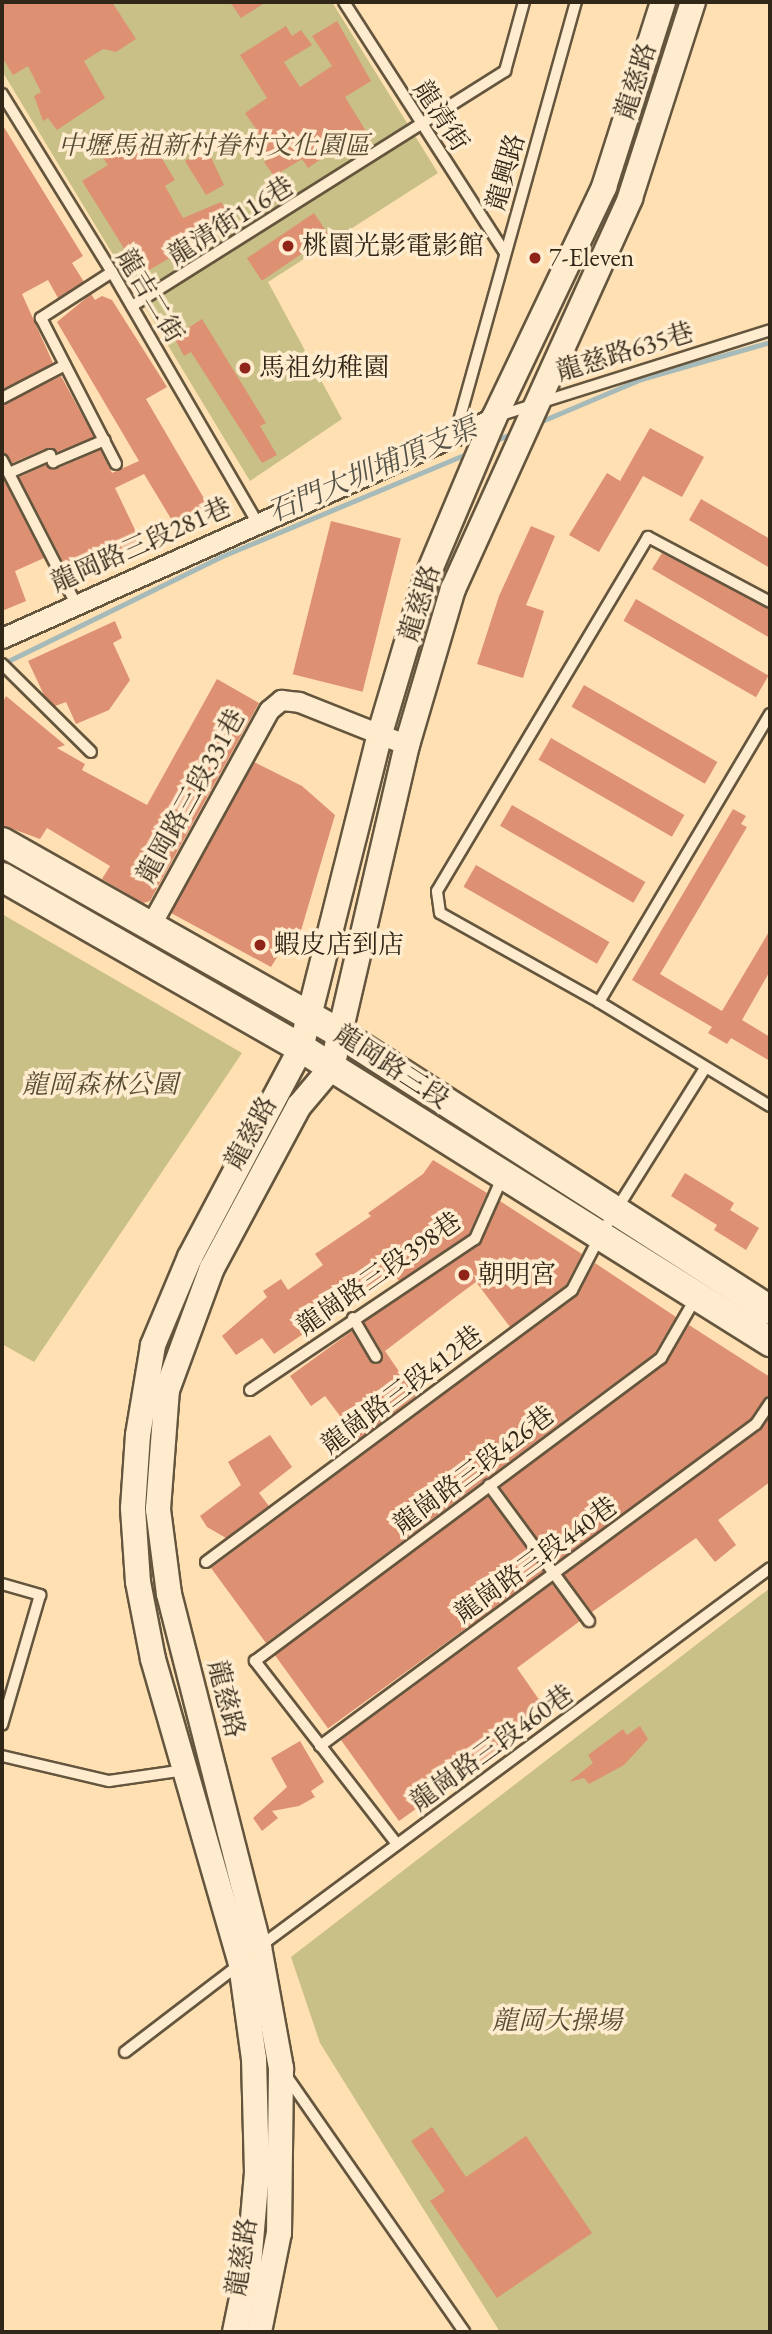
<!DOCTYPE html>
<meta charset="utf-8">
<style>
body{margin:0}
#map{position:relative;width:772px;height:2334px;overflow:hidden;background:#ffe0b2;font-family:"EB Garamond","Noto Serif TC",serif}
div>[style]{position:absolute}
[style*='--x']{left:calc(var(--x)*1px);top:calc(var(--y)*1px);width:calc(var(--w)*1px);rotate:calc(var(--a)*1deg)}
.green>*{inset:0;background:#c9c087}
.stream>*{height:5px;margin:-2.5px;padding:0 2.5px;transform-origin:2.5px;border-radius:2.5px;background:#a6bab9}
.building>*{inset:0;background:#de9072;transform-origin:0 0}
.roads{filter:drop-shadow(2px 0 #64553e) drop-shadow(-2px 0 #64553e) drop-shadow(0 2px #64553e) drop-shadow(0 -2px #64553e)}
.service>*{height:10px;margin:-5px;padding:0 5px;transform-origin:5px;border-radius:5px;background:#ffebcd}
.minor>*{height:19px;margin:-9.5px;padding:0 9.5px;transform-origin:9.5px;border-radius:9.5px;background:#ffebcd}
.tertiary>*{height:24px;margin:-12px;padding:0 12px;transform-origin:12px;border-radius:12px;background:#ffebcd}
.secondary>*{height:28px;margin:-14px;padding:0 14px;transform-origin:14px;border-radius:14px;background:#ffebcd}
.dots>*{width:19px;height:19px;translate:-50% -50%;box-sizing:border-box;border:4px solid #ffebcd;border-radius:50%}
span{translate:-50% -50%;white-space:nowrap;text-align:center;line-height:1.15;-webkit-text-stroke:7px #ffebcd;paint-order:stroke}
.street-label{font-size:26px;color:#312718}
.park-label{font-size:26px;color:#574d34;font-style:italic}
.poi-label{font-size:26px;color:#312718}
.left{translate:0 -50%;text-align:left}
.water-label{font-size:28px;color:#545348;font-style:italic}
.frame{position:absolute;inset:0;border:4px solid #312718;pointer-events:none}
</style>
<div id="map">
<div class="green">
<i style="clip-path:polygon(2px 2px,332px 2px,438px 173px,268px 282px,342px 419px,250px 481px,2px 71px)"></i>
<i style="clip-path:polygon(2px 914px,242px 1053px,34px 1362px,2px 1344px)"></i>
<i style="clip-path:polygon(770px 1588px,770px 2332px,500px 2332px,320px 2043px,291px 1957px)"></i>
</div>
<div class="stream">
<i style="--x:537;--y:423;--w:113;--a:-22.9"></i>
<i style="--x:641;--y:379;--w:134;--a:-16"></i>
<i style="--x:492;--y:442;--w:26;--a:-23"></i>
<i style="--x:2;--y:664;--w:243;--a:-26.1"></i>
<i style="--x:220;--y:557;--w:272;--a:-22.7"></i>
</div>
<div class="building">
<i style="clip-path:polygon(2px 2px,112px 2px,136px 39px,116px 52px,103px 49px,84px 61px,105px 98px,57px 130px,48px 118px,43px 121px,34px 96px,41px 92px,28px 66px,13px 75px,2px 57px)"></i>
<i style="clip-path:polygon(230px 2px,266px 2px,241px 18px)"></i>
<i style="clip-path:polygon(337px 21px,371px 81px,345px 97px,369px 136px,353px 146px,349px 140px,308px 168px,302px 159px,274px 176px,264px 162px,271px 158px,255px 137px,259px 133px,245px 113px,267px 98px,240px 55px,286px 26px,292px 36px,301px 30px,312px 45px,284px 62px,300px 87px,332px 66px,312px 36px)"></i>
<i style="clip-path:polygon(2px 124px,83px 256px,72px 263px,84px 282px,58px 298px,48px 280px,22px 294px,53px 363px,2px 390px)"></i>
<i style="clip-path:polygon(119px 130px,132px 151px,150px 139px,175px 180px,165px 186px,183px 218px,221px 202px,233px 220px,146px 272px,135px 254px,130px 258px,82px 181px,108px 165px,103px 158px,115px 151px,107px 138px)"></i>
<i style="clip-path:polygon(206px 147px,224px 185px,206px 195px,185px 161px)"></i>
<i style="left:314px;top:213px;width:27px;height:81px;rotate:56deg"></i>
<i style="clip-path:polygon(91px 294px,95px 300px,102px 296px,112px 300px,167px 387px,146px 399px,209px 507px,176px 527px,144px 474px,115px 488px,138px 536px,135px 543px,99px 560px,103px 568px,74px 583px,19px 477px,46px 465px,56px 469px,100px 450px,112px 473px,139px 461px,57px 322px)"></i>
<i style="clip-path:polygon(202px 319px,266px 423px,260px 426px,277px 455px,262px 463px,191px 352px,184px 356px,174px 337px)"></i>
<i style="clip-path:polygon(61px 376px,94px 437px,57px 452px,47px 448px,12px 463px,2px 453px,2px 405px)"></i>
<i style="clip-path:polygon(650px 428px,704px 457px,682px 497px,643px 476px,599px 552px,569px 535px,607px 473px,620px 481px)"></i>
<i style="clip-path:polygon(2px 476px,44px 558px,15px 571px,26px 601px,2px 611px)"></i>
<i style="clip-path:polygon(701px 499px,770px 539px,770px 568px,689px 520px)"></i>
<i style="left:331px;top:521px;width:72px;height:158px;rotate:14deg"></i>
<i style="clip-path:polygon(531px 526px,555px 536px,526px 605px,544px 611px,523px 678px,477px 664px,499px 596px)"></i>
<i style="clip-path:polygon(662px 553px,770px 609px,770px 638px,652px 569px)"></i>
<i style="left:636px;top:599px;width:153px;height:25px;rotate:30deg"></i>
<i style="clip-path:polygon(115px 621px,122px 638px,113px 643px,130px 680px,109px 710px,76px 724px,66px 702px,55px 706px,44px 695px,28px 661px)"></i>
<i style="clip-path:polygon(217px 679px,259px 703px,150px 901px,143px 903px,102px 879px,110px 866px,47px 828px,40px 839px,2px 825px,2px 704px,6px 696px,65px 745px,57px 748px,85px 764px,82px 770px,147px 805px)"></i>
<i style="left:584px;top:685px;width:154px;height:25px;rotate:30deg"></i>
<i style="left:551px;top:738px;width:154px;height:25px;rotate:30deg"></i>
<i style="clip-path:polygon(254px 762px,302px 786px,335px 815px,295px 951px,285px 944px,271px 967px,171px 913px)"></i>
<i style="left:512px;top:805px;width:154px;height:24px;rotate:30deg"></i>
<i style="clip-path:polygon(733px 809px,746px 816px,741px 824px,747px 827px,660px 974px,722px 1011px,770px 930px,770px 971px,742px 1020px,770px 1037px,770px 1061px,731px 1038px,727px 1044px,708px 1033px,712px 1027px,632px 980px)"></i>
<i style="left:476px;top:865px;width:154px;height:25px;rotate:30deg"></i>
<i style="clip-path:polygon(433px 1160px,487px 1193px,469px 1234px,399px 1281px,393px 1272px,274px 1354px,262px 1338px,236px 1355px,222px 1336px,267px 1297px,263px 1291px,281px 1279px,288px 1290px,323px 1265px,315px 1254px,371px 1216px,368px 1213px,423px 1174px)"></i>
<i style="clip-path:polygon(685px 1173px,734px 1203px,730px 1210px,759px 1228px,746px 1250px,714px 1230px,717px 1225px,671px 1196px)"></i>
<i style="clip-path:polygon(500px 1201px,582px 1254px,566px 1285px,510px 1327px,476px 1282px,457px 1296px,385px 1351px,416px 1396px,358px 1440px,325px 1396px,311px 1406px,290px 1376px,352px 1331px,370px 1361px,380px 1363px,383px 1354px,364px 1322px,479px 1245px)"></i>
<i style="clip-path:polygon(595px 1263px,676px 1317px,655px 1353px,266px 1643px,211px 1568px,576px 1296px)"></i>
<i style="clip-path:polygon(689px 1325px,770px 1377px,770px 1396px,751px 1419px,555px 1563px,500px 1487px,665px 1364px)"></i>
<i style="clip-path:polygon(770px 1416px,770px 1482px,718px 1520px,736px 1545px,715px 1562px,696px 1538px,592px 1612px,564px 1575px,760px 1430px)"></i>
<i style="clip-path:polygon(270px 1435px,292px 1467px,259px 1493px,269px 1506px,226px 1538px,207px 1527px,200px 1516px,241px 1485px,228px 1462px)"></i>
<i style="left:488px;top:1496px;width:94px;height:266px;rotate:54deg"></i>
<i style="clip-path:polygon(552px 1584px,580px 1621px,517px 1668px,549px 1714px,399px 1821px,341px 1740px)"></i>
<i style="clip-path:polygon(640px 1726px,648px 1739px,624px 1765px,589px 1784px,584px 1778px,569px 1782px,593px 1763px,588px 1755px,623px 1729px,627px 1735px)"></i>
<i style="clip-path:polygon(300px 1741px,324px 1782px,311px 1791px,315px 1797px,299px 1806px,272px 1811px,278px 1818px,262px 1831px,253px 1818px,287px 1787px,271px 1758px)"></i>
<i style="clip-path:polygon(432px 2127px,466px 2177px,526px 2136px,592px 2233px,497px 2298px,430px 2201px,445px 2191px,411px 2141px)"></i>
</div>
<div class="roads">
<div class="service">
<i style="--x:344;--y:2;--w:298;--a:57.3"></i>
<i style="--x:2;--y:94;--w:209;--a:58.3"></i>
<i style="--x:112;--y:272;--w:289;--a:59.9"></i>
<i style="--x:112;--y:272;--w:85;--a:147.1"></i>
<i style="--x:41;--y:318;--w:164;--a:62.8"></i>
<i style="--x:132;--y:306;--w:441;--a:-32.2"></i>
<i style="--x:505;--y:71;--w:72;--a:-74.6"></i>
<i style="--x:2;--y:398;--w:71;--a:-27.6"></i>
<i style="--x:501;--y:415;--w:282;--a:-17.5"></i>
<i style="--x:455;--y:435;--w:450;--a:-74.4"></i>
<i style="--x:2;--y:460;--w:160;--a:62.8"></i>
<i style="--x:9;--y:473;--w:45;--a:-23.7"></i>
<i style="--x:50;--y:455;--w:8;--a:67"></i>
<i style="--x:53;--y:462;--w:56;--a:-22.9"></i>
<i style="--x:2;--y:664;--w:125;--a:44.7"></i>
<i style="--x:770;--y:714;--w:335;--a:120.7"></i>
<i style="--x:599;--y:1002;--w:200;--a:31.3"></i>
<i style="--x:599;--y:1002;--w:182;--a:-150.8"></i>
<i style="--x:440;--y:913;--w:22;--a:-98"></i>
<i style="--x:437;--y:891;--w:412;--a:-59.2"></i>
<i style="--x:648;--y:537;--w:138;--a:28"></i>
<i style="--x:353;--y:1318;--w:45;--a:59.5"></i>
<i style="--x:250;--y:1390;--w:271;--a:-33.9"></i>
<i style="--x:475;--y:1239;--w:67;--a:-66.1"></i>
<i style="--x:489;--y:1485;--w:169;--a:53.7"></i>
<i style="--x:206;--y:1562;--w:456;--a:-36.6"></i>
<i style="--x:572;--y:1290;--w:63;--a:-62.6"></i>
<i style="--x:601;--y:1234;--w:196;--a:-57.9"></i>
<i style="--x:2;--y:1584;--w:40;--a:16"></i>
<i style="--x:40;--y:1595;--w:135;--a:106.3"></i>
<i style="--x:320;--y:1746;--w:542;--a:-36.45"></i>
<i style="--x:756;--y:1424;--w:25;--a:-56"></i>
<i style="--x:2;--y:1756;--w:110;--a:13.2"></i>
<i style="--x:109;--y:1781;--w:77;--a:-8.2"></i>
<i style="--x:397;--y:1844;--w:232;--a:-127.8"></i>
<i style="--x:255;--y:1661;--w:507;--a:-36.73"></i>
<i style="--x:661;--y:1358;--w:68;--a:-60"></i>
<i style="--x:259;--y:1947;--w:636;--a:-36.56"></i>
<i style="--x:125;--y:2052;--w:145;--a:-37.4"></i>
<i style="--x:285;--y:2074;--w:314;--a:55.2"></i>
</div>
<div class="minor">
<i style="--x:2;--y:638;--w:539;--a:-24.09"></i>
<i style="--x:149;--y:928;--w:249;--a:-61.2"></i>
<i style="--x:269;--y:710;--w:16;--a:-40"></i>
<i style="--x:281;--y:700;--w:18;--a:6"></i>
<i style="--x:299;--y:702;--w:116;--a:21.7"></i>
</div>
<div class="tertiary">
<i style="--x:235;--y:2332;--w:69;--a:-78.4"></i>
<i style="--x:249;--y:2264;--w:91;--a:-85"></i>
<i style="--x:257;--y:2173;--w:114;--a:-91.5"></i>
<i style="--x:254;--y:2059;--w:96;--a:-97.8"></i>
<i style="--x:241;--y:1964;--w:317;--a:-106.1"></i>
<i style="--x:153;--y:1659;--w:78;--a:-101"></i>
<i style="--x:138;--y:1582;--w:74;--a:-93.9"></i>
<i style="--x:133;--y:1508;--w:73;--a:-86.1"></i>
<i style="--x:138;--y:1435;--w:91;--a:-80.5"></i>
<i style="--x:153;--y:1345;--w:95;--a:-67.2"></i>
<i style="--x:190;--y:1257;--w:237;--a:-62"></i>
<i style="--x:301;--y:1048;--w:325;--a:-75.9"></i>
<i style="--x:380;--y:733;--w:161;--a:-73.4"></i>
<i style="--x:426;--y:579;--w:175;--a:-67.1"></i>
<i style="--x:494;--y:418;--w:256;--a:-64.5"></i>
<i style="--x:604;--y:187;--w:194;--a:-72.3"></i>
<i style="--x:259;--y:2332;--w:101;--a:-78.6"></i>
<i style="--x:279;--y:2233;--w:165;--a:-89.3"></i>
<i style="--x:281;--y:2068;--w:123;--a:-100.3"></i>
<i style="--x:259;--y:1947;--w:364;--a:-104.3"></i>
<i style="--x:169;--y:1594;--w:86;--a:-97.4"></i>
<i style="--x:158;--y:1509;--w:119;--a:-85.7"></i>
<i style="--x:167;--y:1390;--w:130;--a:-69.8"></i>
<i style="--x:212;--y:1268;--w:184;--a:-61.8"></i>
<i style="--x:299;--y:1106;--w:51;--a:-49.8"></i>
<i style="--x:332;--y:1067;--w:331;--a:-76.9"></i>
<i style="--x:407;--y:745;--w:163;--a:-73.6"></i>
<i style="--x:453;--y:589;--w:429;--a:-65.6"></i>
<i style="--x:630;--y:198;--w:206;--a:-72.2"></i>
</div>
<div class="secondary">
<i style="--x:2;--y:842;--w:387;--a:29.5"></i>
<i style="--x:339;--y:1033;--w:512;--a:32.73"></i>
<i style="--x:2;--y:877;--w:344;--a:29.8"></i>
<i style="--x:301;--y:1048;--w:554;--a:32.08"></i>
</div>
</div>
<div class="dots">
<i style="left:288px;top:246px;background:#8f2418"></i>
<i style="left:535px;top:258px;background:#8f2418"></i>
<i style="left:245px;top:368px;background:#8f2418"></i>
<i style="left:260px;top:945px;background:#8f2418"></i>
<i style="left:464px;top:1275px;background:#8f2418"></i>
</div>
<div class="street-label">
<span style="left:636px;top:81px;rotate:-72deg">龍慈路</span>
<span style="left:441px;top:116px;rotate:57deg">龍清街</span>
<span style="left:506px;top:172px;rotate:-74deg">龍興路</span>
<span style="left:231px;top:221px;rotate:-32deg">龍清街116巷</span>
<span style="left:150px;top:296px;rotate:59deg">龍吉二街</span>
<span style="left:625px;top:352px;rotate:-17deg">龍慈路635巷</span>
<span style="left:141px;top:545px;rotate:-24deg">龍岡路三段281巷</span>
<span style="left:420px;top:603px;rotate:-72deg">龍慈路</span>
<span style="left:191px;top:796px;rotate:-61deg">龍岡路三段331巷</span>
<span style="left:392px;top:1067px;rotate:33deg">龍岡路三段</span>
<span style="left:251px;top:1133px;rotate:-61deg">龍慈路</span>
<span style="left:379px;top:1274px;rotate:-35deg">龍崗路三段398巷</span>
<span style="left:402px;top:1390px;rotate:-37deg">龍崗路三段412巷</span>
<span style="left:474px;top:1470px;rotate:-37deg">龍崗路三段426巷</span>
<span style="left:536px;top:1560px;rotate:-36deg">龍崗路三段440巷</span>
<span style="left:226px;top:1699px;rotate:76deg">龍慈路</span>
<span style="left:492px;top:1748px;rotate:-36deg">龍崗路三段460巷</span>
<span style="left:242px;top:2257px;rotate:-81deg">龍慈路</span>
</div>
<div class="park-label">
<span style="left:214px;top:146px">中壢馬祖新村眷村文化園區</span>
<span style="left:100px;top:1085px">龍岡森林公園</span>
<span style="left:557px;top:2021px">龍岡大操場</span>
</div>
<div class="poi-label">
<span class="left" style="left:302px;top:246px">桃園光影電影館</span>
<span class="left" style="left:549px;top:258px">7-Eleven</span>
<span class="left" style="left:259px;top:368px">馬祖幼稚園</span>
<span class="left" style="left:274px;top:945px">蝦皮店到店</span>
<span class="left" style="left:478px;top:1275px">朝明宮</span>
</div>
<div class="water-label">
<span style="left:372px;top:469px;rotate:-23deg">石門大圳埔頂支渠</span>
</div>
<div class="frame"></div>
</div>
